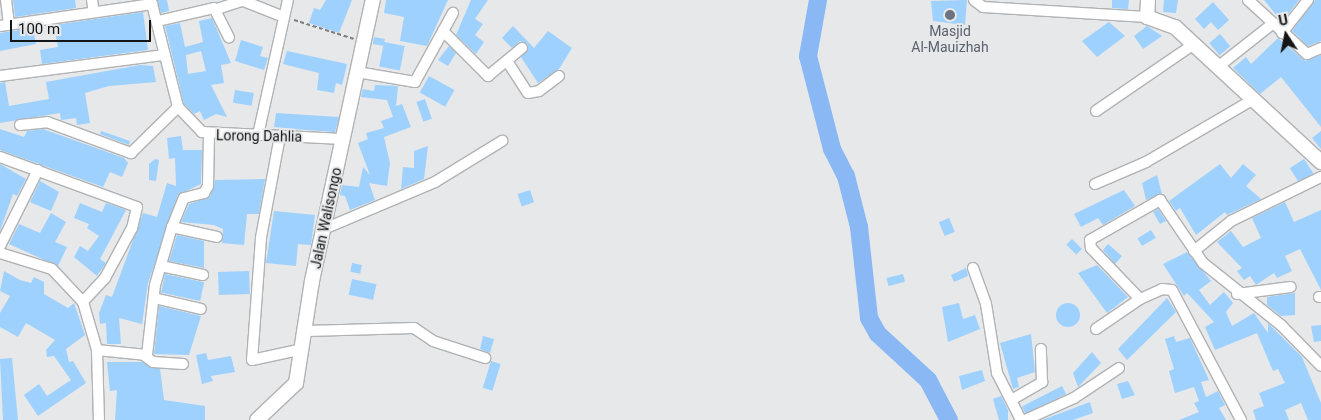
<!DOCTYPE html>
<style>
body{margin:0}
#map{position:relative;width:1321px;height:420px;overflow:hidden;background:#e6e8ea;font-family:Roboto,sans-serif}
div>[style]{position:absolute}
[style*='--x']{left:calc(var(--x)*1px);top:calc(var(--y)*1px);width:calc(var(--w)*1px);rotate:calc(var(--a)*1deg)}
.river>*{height:18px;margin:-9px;padding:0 9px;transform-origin:9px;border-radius:9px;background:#89b8f5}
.building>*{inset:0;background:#9ed1fd;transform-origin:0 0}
.round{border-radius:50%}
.path>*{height:2px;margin-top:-1px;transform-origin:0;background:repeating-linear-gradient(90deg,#7d7f80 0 4px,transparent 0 6.5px)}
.roads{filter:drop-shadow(1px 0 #b0b2b4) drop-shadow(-1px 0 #b0b2b4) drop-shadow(0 1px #b0b2b4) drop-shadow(0 -1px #b0b2b4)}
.street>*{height:10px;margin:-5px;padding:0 5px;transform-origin:5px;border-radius:5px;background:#fff}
.secondary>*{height:14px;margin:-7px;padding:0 7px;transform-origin:7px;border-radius:7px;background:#fff}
.dots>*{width:14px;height:14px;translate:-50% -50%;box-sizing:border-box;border:2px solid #e6e8ea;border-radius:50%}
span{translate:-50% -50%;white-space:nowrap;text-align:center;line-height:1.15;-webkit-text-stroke:4px #e6e8ea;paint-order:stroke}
.worship-label{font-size:14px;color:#5b616d}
.street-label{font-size:14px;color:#141516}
.north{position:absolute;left:1261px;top:10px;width:50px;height:50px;-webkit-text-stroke:4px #e6e8ea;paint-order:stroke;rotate:349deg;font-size:14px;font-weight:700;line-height:20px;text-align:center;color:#141516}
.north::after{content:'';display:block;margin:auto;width:18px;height:22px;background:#141516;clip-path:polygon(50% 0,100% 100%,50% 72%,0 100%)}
.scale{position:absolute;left:10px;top:20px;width:141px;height:22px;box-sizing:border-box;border:2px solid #141516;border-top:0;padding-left:6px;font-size:15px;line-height:18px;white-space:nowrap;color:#141516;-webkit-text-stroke:4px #e6e8ea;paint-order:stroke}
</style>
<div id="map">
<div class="river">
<i style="--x:818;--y:0;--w:57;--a:100.1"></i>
<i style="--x:808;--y:56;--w:96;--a:75.5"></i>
<i style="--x:832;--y:149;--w:30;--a:63"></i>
<i style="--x:846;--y:176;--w:53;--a:75.7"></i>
<i style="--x:859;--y:227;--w:92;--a:83.7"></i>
<i style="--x:869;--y:318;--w:18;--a:61"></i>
<i style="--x:878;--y:334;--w:68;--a:42.6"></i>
<i style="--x:928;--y:380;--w:45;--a:62.3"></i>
</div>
<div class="building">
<i style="clip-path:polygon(13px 0,75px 0,76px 8px,15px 17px)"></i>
<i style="clip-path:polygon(157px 0,167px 0,169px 11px,161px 13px)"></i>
<i style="clip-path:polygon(326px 0,352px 0,339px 33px,309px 23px,314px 8px,320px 10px)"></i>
<i style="clip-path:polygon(386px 0,448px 0,427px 46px,400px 41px,404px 17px,384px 13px)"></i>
<i style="clip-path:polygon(471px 0,488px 0,475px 19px,483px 24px,475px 35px,484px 42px,476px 54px,456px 35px)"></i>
<i style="clip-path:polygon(967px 0,965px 25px,933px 21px,931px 1px)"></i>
<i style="clip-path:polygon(1112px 0,1129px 0,1128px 9px,1112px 8px)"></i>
<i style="clip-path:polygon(1164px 0,1178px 0,1176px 13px,1163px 12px)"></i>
<i style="clip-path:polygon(1264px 0,1299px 0,1282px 22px)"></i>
<i style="clip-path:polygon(1315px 0,1321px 0,1321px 41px,1308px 46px,1292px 31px)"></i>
<i style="clip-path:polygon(1213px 2px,1229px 20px,1218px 30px,1211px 22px,1204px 29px,1195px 19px)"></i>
<i style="clip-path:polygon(143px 12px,148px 50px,42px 64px,40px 50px,58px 47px,54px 25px)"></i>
<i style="clip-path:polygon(evenodd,212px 18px,231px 63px,221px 65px,224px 83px,211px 85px,227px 117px,216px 114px,204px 120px,200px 111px,194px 114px,184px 104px,165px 26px,180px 23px,185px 47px,203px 42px,199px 21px,212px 18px,201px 51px,206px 71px,188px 74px,186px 55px,201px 51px)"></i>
<i style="clip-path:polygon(1109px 22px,1125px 36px,1097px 57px,1082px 41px)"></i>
<i style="clip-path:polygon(513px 26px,534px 48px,548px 31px,572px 48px,559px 69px,538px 83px,521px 57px,528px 44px,520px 41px,512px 48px,502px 38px)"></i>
<i style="clip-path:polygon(1147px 26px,1162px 36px,1143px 49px,1134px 36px)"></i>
<i style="clip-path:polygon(33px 28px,36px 44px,0 51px,0 33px)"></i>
<i style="left:1220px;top:34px;width:16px;height:14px;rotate:50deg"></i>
<i style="left:374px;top:37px;width:11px;height:7px;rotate:10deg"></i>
<i style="clip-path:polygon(1278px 38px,1305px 61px,1321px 55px,1321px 127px,1281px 77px,1260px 94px,1233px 68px,1246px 57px,1251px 64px)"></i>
<i style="clip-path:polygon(241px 40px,263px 47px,260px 56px,268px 58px,264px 70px,235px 61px)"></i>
<i style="left:384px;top:42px;width:21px;height:25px;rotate:11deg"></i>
<i style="clip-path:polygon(449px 46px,456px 53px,448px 66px,438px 60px)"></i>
<i style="clip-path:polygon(287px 51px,347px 64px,342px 85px,336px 83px,334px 93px,317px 90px,319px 73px,283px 64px)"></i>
<i style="clip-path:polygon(140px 65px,153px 66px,156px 82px,109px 86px,85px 93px,90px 123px,77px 125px,76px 118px,61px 120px,60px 113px,0 123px,0 83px,5px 82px,9px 106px,49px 99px,46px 82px)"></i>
<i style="left:429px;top:76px;width:29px;height:19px;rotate:29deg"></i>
<i style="clip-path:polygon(375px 85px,398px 86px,396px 106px,402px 104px,411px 127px,384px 137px,390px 163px,387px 186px,369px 183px,375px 200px,350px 210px,345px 196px,340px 195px,342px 185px,359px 187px,363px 167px,370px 175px,358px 143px,368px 139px,366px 133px,384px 128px,381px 121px,393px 117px,387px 100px,361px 97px,363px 89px,374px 91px)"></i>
<i style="left:235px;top:90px;width:19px;height:13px;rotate:9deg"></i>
<i style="left:425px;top:99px;width:21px;height:9px;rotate:71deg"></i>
<i style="clip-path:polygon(276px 113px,307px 115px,339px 117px,335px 132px,306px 130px,274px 127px)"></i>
<i style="clip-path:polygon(0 129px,24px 137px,27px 131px,43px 129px,124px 158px,128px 163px,122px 177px,110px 172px,103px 187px,0 150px)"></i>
<i style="clip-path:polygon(101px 131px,130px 141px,129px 145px,100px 134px)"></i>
<i style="clip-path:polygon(1321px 131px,1321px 149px,1312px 138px)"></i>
<i style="clip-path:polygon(181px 136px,183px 150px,202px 150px,201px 184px,178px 195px,148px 283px,142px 324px,119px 318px,121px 344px,107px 344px,106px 323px,100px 324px,99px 313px,106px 295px,112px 297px,143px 213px,157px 217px,167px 183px,176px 186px,175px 158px,169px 159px,167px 138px)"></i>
<i style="clip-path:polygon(428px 146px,424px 179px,401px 189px,403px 167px,414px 168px,414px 151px)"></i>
<i style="clip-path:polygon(155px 159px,159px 160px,156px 181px,149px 180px,149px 164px)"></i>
<i style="left:1304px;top:159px;width:17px;height:17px;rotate:57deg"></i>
<i style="clip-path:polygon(0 164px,26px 179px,17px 196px,13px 194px,0 231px)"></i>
<i style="clip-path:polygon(1220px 164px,1231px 178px,1243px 164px,1256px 175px,1246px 186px,1261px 199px,1227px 215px,1225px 212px,1196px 235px,1180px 208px,1176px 211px,1169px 201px)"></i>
<i style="clip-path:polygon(1157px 175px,1162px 194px,1146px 200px,1142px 183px)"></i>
<i style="clip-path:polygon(265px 179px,259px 214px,247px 214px,244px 245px,222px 243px,223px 229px,214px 225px,181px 222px,189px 204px,210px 197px,215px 180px)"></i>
<i style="clip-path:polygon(40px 181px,59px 192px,51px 211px,30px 202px)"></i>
<i style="left:530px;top:190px;width:13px;height:13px;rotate:72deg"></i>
<i style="clip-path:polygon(1124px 190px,1135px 206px,1103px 225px,1098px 218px,1081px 227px,1074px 214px)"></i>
<i style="clip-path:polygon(1285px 202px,1294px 222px,1321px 210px,1321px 290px,1300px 249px,1285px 256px,1292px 271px,1277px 278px,1274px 273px,1256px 285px,1250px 276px,1244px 280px,1237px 271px,1242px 268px,1217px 242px,1231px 231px,1243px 247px,1261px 238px,1252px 218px)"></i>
<i style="clip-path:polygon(80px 203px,102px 212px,106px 203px,126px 210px,100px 259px,106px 263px,97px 276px,74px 257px,80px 246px,88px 251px,99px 236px,87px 228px,89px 224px,74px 218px)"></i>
<i style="clip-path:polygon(1158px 209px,1166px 221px,1160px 224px,1153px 212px)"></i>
<i style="clip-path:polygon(274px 211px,315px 215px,311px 245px,298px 244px,296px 266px,266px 263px)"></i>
<i style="clip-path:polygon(51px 213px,66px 222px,55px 242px,67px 247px,58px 266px,9px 244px,19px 224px,40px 233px)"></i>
<i style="left:949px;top:218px;width:15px;height:11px;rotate:67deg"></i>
<i style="left:1151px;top:230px;width:9px;height:16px;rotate:58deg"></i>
<i style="clip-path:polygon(177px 235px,204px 241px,204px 268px,169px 261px)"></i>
<i style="left:1072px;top:239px;width:14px;height:8px;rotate:45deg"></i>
<i style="clip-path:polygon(1108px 244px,1122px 256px,1115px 264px,1103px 250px)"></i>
<i style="clip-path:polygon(1187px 252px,1211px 281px,1199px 290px,1210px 305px,1224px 292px,1233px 303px,1226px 312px,1232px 326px,1254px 313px,1268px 333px,1268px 323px,1302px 357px,1321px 403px,1321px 420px,1308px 420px,1301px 403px,1285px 410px,1289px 420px,1256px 420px,1253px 410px,1264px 406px,1259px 393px,1285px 383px,1278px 369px,1273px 371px,1257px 333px,1215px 350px,1205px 327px,1214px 322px,1187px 293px,1184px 296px,1163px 264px)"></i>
<i style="left:352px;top:263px;width:10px;height:9px;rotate:11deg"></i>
<i style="clip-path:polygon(1097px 265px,1128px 297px,1107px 313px,1078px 273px)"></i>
<i style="clip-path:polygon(966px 268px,968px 276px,954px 282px,951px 275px)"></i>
<i style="clip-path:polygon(4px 271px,20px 280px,31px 283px,34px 277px,44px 282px,44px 294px,68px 308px,74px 303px,85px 335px,66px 349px,69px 362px,73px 361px,86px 383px,38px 416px,24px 395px,39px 384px,47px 396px,71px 380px,54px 356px,47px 357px,46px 350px,55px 340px,26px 323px,18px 337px,0 327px,0 313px,10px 296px,0 291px)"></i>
<i style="left:249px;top:271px;width:23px;height:31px;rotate:88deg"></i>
<i style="left:165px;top:274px;width:40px;height:19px;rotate:12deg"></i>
<i style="left:903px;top:274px;width:8px;height:17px;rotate:76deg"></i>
<i style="left:352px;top:279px;width:25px;height:16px;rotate:12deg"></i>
<i style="clip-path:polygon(1295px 293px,1295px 315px,1281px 316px,1267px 305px,1267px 297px)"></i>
<i style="clip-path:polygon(1167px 298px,1176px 312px,1127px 360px,1118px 349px)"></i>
<i class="round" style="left:1056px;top:303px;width:24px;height:24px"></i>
<i style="clip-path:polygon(959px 303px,963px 319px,975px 315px,980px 329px,948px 342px,942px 307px)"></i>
<i style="clip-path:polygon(159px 306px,201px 316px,189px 355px,154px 354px)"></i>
<i style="clip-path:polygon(1321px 325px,1321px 341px,1314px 342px,1311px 326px)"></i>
<i style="clip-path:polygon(1031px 334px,1035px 372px,1017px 378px,1019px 387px,1013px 389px,1000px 343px)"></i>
<i style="clip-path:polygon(483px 336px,494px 339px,490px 353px,480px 349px)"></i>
<i style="clip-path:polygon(1174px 336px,1176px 342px,1190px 338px,1209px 380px,1201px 382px,1206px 397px,1218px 391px,1225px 405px,1219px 408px,1226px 420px,1179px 420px,1199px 412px,1194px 403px,1199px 401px,1194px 387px,1175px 393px,1169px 371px,1174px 369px,1165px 339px)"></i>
<i style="clip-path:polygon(1092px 352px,1101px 363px,1078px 387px,1073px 373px)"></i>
<i style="clip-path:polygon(206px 353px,208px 360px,231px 356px,235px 372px,211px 376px,213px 381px,202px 384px,196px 355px)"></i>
<i style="clip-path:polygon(12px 358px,18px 420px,3px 420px,0 359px)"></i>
<i style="left:491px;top:361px;width:10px;height:28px;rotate:17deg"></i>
<i style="clip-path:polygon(107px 362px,141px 362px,160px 369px,164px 400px,205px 406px,205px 420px,115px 420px,117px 390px,110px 391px)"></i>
<i style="clip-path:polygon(982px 370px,985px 381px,962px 390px,959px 376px)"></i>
<i style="clip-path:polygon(1128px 381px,1135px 395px,1122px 399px,1117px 384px)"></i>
<i style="left:1062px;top:386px;width:9px;height:45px;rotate:63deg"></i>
<i style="clip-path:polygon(1001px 396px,1008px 410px,1008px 420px,999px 420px,993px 399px)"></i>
<i style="clip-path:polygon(1090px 402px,1093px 413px,1073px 420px,1042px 420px)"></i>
</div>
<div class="path">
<i style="--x:294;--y:20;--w:63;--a:17.6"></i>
</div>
<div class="roads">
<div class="street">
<i style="--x:6;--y:0;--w:25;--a:83"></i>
<i style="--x:92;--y:0;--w:12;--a:81"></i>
<i style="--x:241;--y:0;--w:46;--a:21.6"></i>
<i style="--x:974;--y:0;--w:11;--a:38"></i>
<i style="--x:983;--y:7;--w:164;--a:3.5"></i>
<i style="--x:1248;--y:0;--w:80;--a:42.5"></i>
<i style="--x:1307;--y:54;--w:15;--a:-23"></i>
<i style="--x:217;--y:9;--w:25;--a:-18"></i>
<i style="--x:158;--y:21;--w:57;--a:-13.1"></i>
<i style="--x:214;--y:8;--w:33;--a:63"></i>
<i style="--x:0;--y:26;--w:154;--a:-8.2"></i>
<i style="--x:152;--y:4;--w:106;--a:75.8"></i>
<i style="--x:178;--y:107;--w:35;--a:46"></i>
<i style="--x:202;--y:132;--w:141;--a:2.8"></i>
<i style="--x:443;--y:31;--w:64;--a:45"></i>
<i style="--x:488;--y:76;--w:44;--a:-39.5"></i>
<i style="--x:1282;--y:33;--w:42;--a:-51.8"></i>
<i style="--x:507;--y:61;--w:38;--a:57"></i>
<i style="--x:528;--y:93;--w:11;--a:-10"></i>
<i style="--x:539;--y:91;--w:25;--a:-37"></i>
<i style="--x:1219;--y:66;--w:66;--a:-38.3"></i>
<i style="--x:357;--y:72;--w:59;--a:9.8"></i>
<i style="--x:415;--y:82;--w:79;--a:-61.2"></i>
<i style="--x:0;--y:76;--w:166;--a:-7.3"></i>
<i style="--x:1096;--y:111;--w:119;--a:-34.4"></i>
<i style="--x:20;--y:125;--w:27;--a:-6"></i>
<i style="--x:47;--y:122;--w:90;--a:20.3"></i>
<i style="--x:131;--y:153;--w:66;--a:-44.4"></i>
<i style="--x:258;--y:135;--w:138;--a:-77.5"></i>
<i style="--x:280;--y:136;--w:104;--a:100.6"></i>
<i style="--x:261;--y:238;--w:122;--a:94.2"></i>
<i style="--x:252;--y:360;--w:52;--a:-12.2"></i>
<i style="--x:0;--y:157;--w:146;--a:20.1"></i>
<i style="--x:137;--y:207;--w:22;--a:103"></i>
<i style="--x:132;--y:228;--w:57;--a:118.4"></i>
<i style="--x:105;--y:278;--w:33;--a:133"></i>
<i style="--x:1095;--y:184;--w:56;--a:-23.3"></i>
<i style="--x:1146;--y:162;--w:123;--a:-30.3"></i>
<i style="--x:172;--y:227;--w:46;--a:12.5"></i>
<i style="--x:324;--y:229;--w:121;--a:-22.9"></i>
<i style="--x:435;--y:182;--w:79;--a:-31.5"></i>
<i style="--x:0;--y:246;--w:85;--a:-63.4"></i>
<i style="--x:1194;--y:251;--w:48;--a:-39"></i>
<i style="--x:1231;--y:221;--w:100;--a:-26.1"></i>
<i style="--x:0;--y:253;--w:54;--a:17.1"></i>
<i style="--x:52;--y:269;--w:45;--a:46.8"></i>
<i style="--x:83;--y:302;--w:50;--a:73.7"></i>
<i style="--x:97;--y:350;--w:70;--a:88.4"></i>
<i style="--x:161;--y:266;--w:43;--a:12.1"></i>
<i style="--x:973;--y:268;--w:38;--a:70"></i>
<i style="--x:986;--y:304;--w:70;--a:80.9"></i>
<i style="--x:997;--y:373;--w:53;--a:62.9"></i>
<i style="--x:1237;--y:294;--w:54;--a:-7.4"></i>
<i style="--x:1319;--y:297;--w:2;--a:0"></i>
<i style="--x:154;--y:298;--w:48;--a:13.2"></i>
<i style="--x:1140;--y:299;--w:71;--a:-133.9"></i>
<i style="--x:1091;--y:248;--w:8;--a:-97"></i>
<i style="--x:1090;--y:240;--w:81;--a:-29.7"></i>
<i style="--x:1160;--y:200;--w:76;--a:55.7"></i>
<i style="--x:1203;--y:263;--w:100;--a:38.5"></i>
<i style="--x:1281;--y:325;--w:57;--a:45.7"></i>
<i style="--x:1096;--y:329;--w:53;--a:-34.3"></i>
<i style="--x:1140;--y:299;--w:24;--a:-24"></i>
<i style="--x:1162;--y:289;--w:10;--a:6"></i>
<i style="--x:1172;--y:290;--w:147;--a:62"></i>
<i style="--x:306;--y:331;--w:108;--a:-1.6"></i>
<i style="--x:414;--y:328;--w:23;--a:34"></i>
<i style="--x:433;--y:341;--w:55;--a:18.1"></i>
<i style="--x:97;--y:350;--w:50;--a:5.7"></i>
<i style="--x:147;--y:355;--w:70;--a:-83.5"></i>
<i style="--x:155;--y:285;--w:60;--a:-73.7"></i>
<i style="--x:172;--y:227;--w:31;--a:-68"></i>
<i style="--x:184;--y:198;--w:21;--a:-14"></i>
<i style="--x:204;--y:193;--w:8;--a:-60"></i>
<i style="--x:208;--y:186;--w:50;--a:-88.9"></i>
<i style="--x:145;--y:356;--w:10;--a:37"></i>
<i style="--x:153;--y:362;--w:30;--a:4"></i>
<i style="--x:1013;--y:399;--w:34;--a:-30"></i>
<i style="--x:1042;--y:382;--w:33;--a:-92"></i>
<i style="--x:1025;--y:420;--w:54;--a:-24.2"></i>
<i style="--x:1074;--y:398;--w:54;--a:-33.7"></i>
</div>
<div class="secondary">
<i style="--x:1148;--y:0;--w:17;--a:93"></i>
<i style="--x:1147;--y:17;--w:30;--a:20"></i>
<i style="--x:1175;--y:27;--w:199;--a:42.8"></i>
<i style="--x:257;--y:420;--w:54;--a:-43.5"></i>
<i style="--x:296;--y:383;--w:103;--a:-81.1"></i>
<i style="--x:312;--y:281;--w:288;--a:-77.8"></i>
</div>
</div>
<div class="dots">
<i style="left:950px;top:15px;background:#6b7280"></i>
</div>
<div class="worship-label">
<span style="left:950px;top:39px">Masjid<br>Al-Mauizhah</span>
</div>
<div class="street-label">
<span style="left:259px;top:136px;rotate:1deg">Lorong Dahlia</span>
<span style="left:326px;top:218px;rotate:-78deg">Jalan Walisongo</span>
</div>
<div class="north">U</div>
<div class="scale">100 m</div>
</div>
